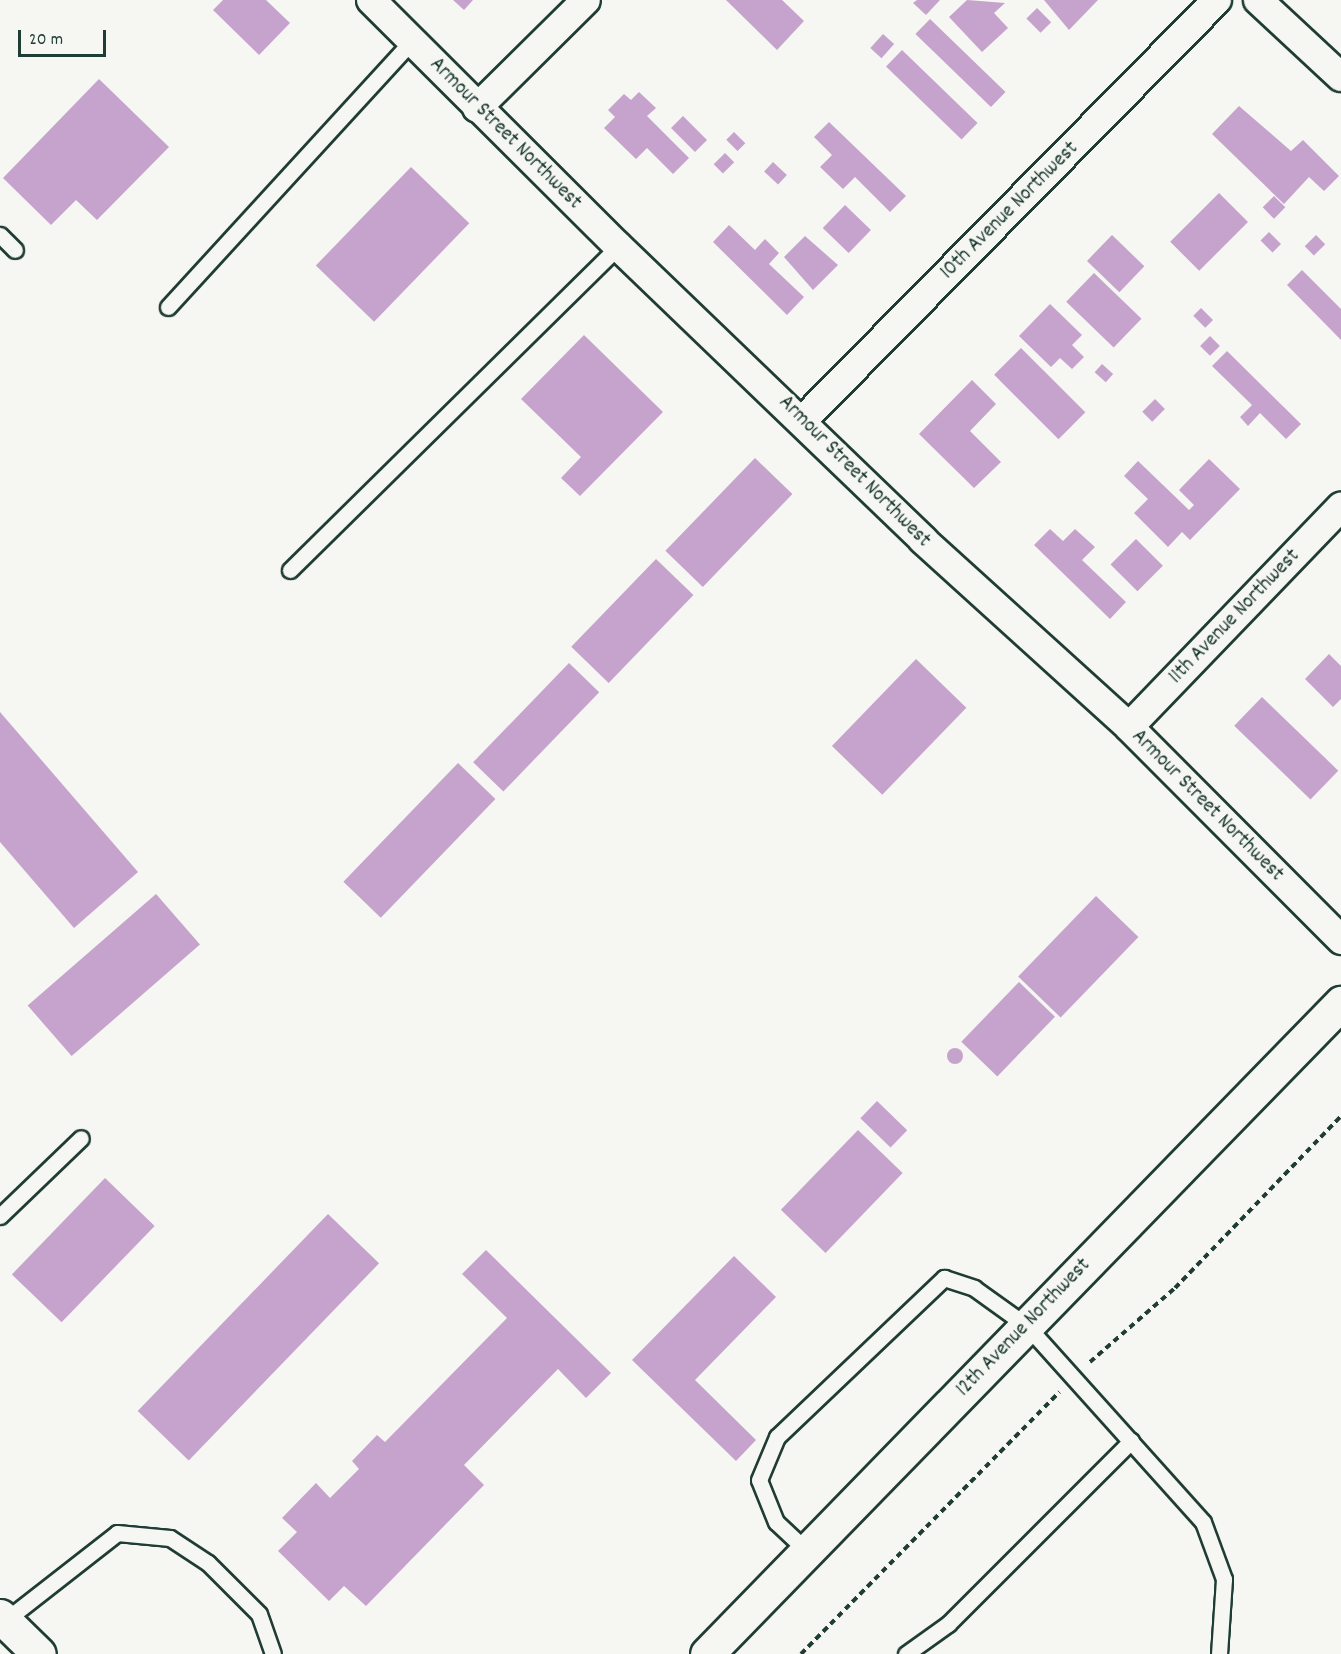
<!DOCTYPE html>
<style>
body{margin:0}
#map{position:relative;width:1341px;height:1654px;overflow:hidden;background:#f6f6f2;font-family:Dekko,sans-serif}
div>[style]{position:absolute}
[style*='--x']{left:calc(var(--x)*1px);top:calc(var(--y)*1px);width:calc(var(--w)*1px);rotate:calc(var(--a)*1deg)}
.building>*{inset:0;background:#c6a3cd;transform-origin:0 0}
.round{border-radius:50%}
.path>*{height:4px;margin-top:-2px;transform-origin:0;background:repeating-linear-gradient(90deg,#1f3d34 0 6px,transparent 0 10.5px)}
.roads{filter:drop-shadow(2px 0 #1f3d34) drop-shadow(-2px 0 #1f3d34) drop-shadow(0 2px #1f3d34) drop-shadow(0 -2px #1f3d34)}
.service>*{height:15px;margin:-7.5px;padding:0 7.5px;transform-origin:7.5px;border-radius:7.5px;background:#f6f6f2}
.minor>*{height:28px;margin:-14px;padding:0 14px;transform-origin:14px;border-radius:14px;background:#f6f6f2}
.secondary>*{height:33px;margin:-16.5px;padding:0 16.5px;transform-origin:16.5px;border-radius:16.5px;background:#f6f6f2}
span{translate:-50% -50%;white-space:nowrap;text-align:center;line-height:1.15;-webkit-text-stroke:6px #f6f6f2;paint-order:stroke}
.street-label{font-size:21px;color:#1f3d34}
.scale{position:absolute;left:18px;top:30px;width:88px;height:27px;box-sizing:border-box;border:3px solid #1f3d34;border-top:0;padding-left:8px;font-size:18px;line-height:21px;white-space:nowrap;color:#1f3d34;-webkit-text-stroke:4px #f6f6f2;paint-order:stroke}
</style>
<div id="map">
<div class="building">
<i style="clip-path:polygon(223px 0,266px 0,290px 23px,259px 55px,213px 10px)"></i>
<i style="clip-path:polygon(453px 0,473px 0,464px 10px)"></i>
<i style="clip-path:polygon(726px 0,782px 0,804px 21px,777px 50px)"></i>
<i style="clip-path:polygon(917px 0,940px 0,926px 15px,913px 3px)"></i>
<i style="clip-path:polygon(967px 0,1005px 3px,994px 13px,1008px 28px,982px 52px,949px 17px)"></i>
<i style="clip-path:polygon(1044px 0,1098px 0,1069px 30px)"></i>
<i style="left:1037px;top:8px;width:20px;height:15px;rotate:45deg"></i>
<i style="left:930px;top:19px;width:105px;height:21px;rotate:44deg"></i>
<i style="left:883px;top:34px;width:15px;height:19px;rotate:42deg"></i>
<i style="left:902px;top:50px;width:105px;height:23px;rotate:44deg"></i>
<i style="clip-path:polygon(99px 79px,169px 147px,97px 220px,76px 200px,51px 225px,3px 178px)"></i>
<i style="clip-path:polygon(639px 92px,656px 108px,647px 116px,689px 158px,673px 174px,647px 148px,636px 159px,604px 128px,615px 117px,608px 110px,624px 94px,631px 100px)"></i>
<i style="clip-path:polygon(1239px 106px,1291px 151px,1303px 140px,1339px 176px,1324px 191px,1309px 177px,1284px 204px,1212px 134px)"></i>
<i style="left:683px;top:116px;width:34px;height:17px;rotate:45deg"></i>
<i style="clip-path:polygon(829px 122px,906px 196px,890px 212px,855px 177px,843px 189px,820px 167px,832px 155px,814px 137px)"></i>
<i style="left:734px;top:132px;width:16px;height:11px;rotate:45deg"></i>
<i style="left:725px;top:153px;width:13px;height:16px;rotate:45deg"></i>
<i style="left:773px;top:162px;width:19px;height:13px;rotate:43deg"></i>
<i style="left:411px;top:167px;width:81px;height:137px;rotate:44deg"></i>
<i style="left:1219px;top:193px;width:41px;height:69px;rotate:45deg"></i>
<i style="left:1274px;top:196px;width:16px;height:16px;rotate:45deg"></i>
<i style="left:845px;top:205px;width:36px;height:32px;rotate:44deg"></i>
<i style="clip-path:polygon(729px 225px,755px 250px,765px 239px,779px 253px,769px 264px,804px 297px,787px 315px,713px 242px)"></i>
<i style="left:1269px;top:232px;width:17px;height:12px;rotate:45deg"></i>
<i style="left:1112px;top:235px;width:45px;height:36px;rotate:44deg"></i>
<i style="left:1316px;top:235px;width:13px;height:16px;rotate:45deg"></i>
<i style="clip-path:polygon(805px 236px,838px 265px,813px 290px,784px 257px)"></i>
<i style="clip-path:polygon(1302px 270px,1341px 309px,1341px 340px,1287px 285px)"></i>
<i style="left:1094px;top:273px;width:66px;height:40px;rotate:44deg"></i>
<i style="clip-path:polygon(1050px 304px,1082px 335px,1072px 345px,1084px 357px,1072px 369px,1060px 358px,1051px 367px,1019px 336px)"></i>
<i style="left:1201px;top:308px;width:17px;height:11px;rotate:45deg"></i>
<i style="clip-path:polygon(584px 335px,663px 412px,580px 496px,561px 478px,581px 457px,521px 399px)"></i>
<i style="left:1210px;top:336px;width:14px;height:14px;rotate:45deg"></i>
<i style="left:1021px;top:348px;width:91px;height:38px;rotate:45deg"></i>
<i style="clip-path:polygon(1227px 351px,1301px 424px,1286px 439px,1260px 413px,1248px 426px,1240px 417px,1252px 405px,1212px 366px)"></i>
<i style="left:1102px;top:364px;width:15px;height:11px;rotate:42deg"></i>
<i style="clip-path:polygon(972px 380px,996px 404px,970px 431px,1001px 462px,974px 488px,919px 434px)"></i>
<i style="left:1155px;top:399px;width:14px;height:18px;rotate:45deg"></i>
<i style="left:755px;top:458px;width:52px;height:129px;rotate:44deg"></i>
<i style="clip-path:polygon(1209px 459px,1240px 489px,1190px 540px,1182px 532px,1168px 547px,1134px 513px,1148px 499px,1124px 476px,1138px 461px,1189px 510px,1194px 505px,1179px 490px)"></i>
<i style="clip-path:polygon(1050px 529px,1063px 541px,1075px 529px,1095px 547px,1082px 560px,1126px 602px,1110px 619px,1034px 545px)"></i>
<i style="left:1136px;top:539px;width:38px;height:36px;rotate:45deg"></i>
<i style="left:656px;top:559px;width:52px;height:122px;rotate:44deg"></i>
<i style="clip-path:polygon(1329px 654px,1341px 666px,1341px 699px,1333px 707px,1305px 679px)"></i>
<i style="left:916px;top:659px;width:70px;height:121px;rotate:44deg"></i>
<i style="left:569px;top:663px;width:42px;height:138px;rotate:44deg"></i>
<i style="left:1262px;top:697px;width:106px;height:40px;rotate:44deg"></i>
<i style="clip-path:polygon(0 712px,138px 872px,74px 928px,0 842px)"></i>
<i style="left:458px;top:763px;width:52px;height:165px;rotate:44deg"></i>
<i style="left:156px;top:894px;width:67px;height:170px;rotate:49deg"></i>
<i style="left:1096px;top:896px;width:59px;height:112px;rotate:44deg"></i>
<i style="left:1019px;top:982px;width:50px;height:83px;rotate:44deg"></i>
<i class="round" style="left:947px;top:1048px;width:16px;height:16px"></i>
<i style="left:877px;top:1101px;width:42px;height:24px;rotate:44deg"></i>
<i style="left:858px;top:1130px;width:62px;height:111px;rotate:44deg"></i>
<i style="left:105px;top:1178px;width:69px;height:134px;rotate:44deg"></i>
<i style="left:328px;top:1214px;width:71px;height:274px;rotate:44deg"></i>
<i style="clip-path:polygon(486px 1250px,611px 1373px,586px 1398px,558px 1369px,464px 1465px,484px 1485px,366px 1606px,344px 1586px,329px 1601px,278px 1551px,297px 1532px,282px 1518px,316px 1483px,330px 1498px,359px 1469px,352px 1461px,377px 1435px,385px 1442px,507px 1318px,462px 1274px)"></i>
<i style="clip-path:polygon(734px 1256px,776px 1297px,695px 1380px,756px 1440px,736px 1461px,632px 1360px)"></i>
</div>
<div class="path">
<i style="--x:1090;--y:1362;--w:113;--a:-41"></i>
<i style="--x:1175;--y:1288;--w:239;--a:-46"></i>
<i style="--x:801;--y:1654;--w:368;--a:-45.4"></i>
</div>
<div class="roads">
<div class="service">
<i style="--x:0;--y:235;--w:21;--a:45"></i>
<i style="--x:168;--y:307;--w:362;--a:-47.5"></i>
<i style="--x:290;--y:570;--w:461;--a:-44.6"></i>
<i style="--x:0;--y:1216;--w:112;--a:-43.9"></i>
<i style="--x:807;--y:1551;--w:42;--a:-136.9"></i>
<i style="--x:776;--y:1522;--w:45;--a:-112"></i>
<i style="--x:759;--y:1480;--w:47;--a:-67.3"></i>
<i style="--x:777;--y:1437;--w:231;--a:-43.6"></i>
<i style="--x:944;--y:1278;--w:32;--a:18"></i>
<i style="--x:974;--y:1288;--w:65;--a:35.6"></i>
<i style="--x:1027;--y:1326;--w:263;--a:48.1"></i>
<i style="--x:1203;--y:1522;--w:61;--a:69.8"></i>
<i style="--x:1224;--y:1579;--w:75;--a:93.8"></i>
<i style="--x:2;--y:1623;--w:146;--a:-38"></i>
<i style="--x:117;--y:1533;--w:53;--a:5.4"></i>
<i style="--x:170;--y:1538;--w:45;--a:33.3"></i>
<i style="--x:208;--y:1563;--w:72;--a:45"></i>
<i style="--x:259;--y:1614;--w:42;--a:70.7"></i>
<i style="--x:906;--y:1654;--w:52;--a:-35.5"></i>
<i style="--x:948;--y:1624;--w:259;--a:-45"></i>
</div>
<div class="minor">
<i style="--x:371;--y:0;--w:349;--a:44.9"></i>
<i style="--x:618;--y:246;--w:424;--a:43.9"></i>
<i style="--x:923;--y:540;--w:278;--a:42.2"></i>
<i style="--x:1129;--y:727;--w:301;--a:45.1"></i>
<i style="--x:1258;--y:0;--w:113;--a:42.9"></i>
<i style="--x:477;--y:108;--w:153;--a:-44.7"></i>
<i style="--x:802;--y:421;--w:591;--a:-45.41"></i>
<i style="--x:1129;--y:727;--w:306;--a:-46.1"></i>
</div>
<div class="secondary">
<i style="--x:0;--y:1616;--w:54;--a:44.3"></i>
<i style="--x:707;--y:1654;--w:909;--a:-45.76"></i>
</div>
</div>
<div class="street-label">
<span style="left:505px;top:134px;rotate:45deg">Armour Street Northwest</span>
<span style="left:1010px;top:211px;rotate:-45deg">10th Avenue Northwest</span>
<span style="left:854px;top:472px;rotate:45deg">Armour Street Northwest</span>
<span style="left:1235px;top:617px;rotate:-46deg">11th Avenue Northwest</span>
<span style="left:1207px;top:806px;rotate:45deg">Armour Street Northwest</span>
<span style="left:1024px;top:1328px;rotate:-46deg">12th Avenue Northwest</span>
</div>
<div class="scale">20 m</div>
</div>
